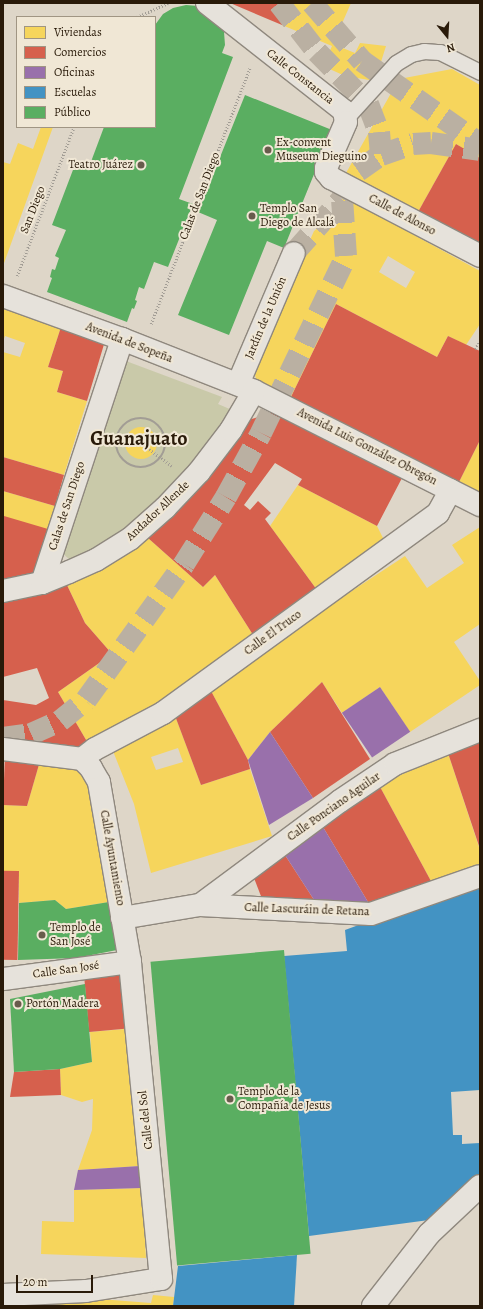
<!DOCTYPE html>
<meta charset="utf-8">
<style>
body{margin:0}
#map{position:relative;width:483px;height:1309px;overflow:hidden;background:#ded6c8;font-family:Alegreya,serif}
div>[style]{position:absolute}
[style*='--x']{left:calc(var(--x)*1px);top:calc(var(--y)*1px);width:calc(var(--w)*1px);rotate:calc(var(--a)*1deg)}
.green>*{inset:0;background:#c9c9a9}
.homes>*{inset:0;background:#f6d55c;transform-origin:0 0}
.round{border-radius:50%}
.shops>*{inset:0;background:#d6604d;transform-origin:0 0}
.offices>*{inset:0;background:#9970ab;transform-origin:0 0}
.schools>*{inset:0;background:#4393c3}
.public>*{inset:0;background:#5aae61;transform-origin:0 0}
.street-tunnel>*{height:22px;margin-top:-11px;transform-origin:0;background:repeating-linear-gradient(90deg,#bab0a2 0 22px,transparent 0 33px)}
.path>*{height:2.5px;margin-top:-1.25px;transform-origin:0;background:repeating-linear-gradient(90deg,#a29d95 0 1px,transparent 0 3px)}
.path>.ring{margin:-1.25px;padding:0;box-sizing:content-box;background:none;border:2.5px solid #a29d95;border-radius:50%}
.roads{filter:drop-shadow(1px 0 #8f887e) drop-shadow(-1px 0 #8f887e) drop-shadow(0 1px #8f887e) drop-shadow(0 -1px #8f887e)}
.lane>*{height:15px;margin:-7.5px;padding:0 7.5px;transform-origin:7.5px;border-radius:7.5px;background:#e6e2db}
.street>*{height:22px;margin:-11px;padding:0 11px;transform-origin:11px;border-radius:11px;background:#e6e2db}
.dots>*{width:11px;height:11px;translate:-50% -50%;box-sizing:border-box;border:2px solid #f0e7d5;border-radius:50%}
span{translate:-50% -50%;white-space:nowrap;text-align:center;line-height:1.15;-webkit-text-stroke:4px #f0e7d5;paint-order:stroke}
.street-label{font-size:12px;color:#291a09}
.poi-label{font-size:12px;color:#291a09}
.left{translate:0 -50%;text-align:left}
.right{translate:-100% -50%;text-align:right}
.town-label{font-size:20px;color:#291a09;font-weight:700}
.frame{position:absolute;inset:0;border:4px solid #291a09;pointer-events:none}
.legend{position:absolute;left:16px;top:16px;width:140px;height:112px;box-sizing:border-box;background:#f0e7d5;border:1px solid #a09583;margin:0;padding:5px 7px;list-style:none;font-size:12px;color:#291a09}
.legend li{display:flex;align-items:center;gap:8px;height:20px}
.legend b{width:20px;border:1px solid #a09583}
.north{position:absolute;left:427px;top:16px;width:40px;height:40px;-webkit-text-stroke:3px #f0e7d5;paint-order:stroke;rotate:162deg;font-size:11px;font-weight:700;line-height:16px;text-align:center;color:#291a09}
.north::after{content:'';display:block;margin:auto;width:14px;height:18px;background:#291a09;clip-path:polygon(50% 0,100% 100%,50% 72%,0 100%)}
.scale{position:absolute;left:16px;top:1275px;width:77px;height:18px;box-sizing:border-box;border:2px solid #291a09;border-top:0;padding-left:5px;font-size:12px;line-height:14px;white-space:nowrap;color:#291a09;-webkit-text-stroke:3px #f0e7d5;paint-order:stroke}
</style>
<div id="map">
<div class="green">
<i style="clip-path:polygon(126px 361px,222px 397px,218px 404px,232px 410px,191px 464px,136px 526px,89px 553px,70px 560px,61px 552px)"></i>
</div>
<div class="homes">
<i style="clip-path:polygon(292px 3px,351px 3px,333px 44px,355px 53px,360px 43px,386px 46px,375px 81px,345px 76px,323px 66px,332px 46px,282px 25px)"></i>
<i style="clip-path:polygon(452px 69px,480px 85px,480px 158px,456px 144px,418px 212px,346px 173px,399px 79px)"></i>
<i style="clip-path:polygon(41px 127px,53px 127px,3px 266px,3px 162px,10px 164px,18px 143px,33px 149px)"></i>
<i style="clip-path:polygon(evenodd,344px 197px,480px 271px,480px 324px,466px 345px,448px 336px,437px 357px,336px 304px,290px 399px,257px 382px,253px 368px,314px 231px,327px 221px,344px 197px,388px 256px,415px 272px,406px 288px,379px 272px,388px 256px)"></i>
<i style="clip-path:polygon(3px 309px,61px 327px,48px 367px,63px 371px,57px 392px,87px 401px,64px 475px,3px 457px,3px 352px,20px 357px,25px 343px,5px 336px,3px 341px)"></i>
<i class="round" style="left:125px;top:427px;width:32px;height:32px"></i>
<i style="clip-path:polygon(480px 440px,480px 492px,459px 482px)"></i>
<i style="clip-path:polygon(298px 485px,377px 526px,385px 542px,317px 590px,270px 526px)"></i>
<i style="left:3px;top:491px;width:54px;height:25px;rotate:16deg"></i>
<i style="clip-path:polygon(480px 527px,480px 624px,454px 642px,480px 681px,480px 685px,410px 732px,380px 687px,342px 713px,322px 682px,270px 732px,248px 760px,211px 691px,288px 633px,405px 556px,427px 588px,464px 563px,452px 545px)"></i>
<i style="clip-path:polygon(148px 538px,203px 587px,215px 575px,255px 638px,195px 683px,89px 745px,58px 692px,112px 654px,85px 623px,66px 583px)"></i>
<i style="clip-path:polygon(evenodd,174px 713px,201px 785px,250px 769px,272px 836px,151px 873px,134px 804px,111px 746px,174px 713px,178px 748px,183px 762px,156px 770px,151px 757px,178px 748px)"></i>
<i style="clip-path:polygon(448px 753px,480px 850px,480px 865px,432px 883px,379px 785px)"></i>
<i style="clip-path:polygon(40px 761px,78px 769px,85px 777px,89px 789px,109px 902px,66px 909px,55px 900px,19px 903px,19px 871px,3px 874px,3px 805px,27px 806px)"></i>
<i style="clip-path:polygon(125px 1029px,131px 1092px,136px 1091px,140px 1166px,78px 1170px,92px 1130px,93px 1099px,82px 1102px,61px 1095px,60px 1069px,92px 1062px,90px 1032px)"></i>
<i style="clip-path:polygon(142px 1188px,146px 1258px,41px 1254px,42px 1221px,74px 1222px,74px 1190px)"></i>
<i style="clip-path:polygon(48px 1295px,151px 1303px,153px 1295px,174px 1297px,173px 1306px,47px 1306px)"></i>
</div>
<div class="shops">
<i style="clip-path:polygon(230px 3px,292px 3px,282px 25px)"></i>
<i style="clip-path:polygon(456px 144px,480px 158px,480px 245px,418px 212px)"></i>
<i style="clip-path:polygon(336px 304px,437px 357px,448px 336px,480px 351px,480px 440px,459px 482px,290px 399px)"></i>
<i style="clip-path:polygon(61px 327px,105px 341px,87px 401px,57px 392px,63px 371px,48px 367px)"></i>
<i style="clip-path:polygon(276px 412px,402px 478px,377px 526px,298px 485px,302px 479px,275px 463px,244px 505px,250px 510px,258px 501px,271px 513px,265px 519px,317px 590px,255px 638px,215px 575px,203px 587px,148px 538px,209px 475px,248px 420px)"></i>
<i style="clip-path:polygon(3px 457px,64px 475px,55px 506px,3px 491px)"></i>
<i style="clip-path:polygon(4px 516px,48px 529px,34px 574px,3px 580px)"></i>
<i style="clip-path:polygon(66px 583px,85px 623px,112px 654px,58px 692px,89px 745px,76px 752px,3px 741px,3px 700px,36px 705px,49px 698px,37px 668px,3px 677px,3px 602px)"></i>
<i style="clip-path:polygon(322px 682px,370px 759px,313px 798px,270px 732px)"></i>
<i style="clip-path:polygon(211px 691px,248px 760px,250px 769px,201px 785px,174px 713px)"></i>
<i style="clip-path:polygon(480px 741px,480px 849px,448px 753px)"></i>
<i style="clip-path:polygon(5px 755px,40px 761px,27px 806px,3px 805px)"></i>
<i style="clip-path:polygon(379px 785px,432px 883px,371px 907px,323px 827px)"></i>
<i style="clip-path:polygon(285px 855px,318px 906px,264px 904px,254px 878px)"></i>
<i style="left:19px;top:871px;width:89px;height:16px;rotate:91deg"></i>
<i style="left:120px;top:973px;width:56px;height:36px;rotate:85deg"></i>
<i style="clip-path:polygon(60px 1069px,61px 1095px,10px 1097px,14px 1072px)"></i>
</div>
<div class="offices">
<i style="left:380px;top:687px;width:54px;height:46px;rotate:56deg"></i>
<i style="clip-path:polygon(270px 732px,313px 798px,269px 825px,248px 760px)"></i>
<i style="clip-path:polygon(323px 827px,371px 907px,318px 906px,285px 855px)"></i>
<i style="clip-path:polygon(140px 1166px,142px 1188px,74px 1190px,78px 1170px)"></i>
</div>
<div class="schools">
<i style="clip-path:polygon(480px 888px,480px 1090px,451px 1092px,453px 1135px,462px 1135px,462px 1144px,480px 1143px,480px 1173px,429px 1220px,309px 1236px,284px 956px,347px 951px,345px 930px,375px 919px)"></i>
<i style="clip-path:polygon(297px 1255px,294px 1306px,173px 1306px,178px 1266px)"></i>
</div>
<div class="public">
<i style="clip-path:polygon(186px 5px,198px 6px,219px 21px,224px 32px,225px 45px,222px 53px,233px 57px,179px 199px,193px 204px,168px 267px,154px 262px,144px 289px,139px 287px,135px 300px,137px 301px,134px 309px,132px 308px,127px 322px,47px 292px,52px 278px,50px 277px,52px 269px,55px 270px,59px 258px,55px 256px,66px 230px,52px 225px,76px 162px,89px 167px,104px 127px,155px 127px,155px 25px,163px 14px,173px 8px)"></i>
<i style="clip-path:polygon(245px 95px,332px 130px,284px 248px,267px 241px,229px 335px,178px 315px,217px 220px,198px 212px)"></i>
<i style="clip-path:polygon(55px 900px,66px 909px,109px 902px,117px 950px,76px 958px,18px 960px,19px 903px)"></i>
<i style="left:284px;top:950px;width:305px;height:134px;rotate:85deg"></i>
<i style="clip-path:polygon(85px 984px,92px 1062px,60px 1069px,14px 1072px,10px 999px)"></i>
</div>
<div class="street-tunnel">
<i style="--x:279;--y:3;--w:62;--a:52.2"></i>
<i style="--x:317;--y:52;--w:73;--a:45.6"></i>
<i style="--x:368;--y:104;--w:30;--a:69"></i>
<i style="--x:379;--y:132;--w:23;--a:85"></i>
<i style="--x:312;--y:3;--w:77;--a:49.2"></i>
<i style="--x:362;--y:61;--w:144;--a:35.1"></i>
<i style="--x:294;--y:253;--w:72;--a:-48.4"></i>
<i style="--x:3;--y:738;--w:28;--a:-8"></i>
<i style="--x:31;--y:734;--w:32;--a:-24"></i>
<i style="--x:60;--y:721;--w:33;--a:-39"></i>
<i style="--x:86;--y:700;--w:168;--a:-54.2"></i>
<i style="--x:184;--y:564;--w:79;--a:-57.9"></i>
<i style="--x:226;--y:497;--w:73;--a:-61.3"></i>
<i style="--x:261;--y:433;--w:196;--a:-64.3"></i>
<i style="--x:346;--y:256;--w:57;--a:-94"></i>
<i style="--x:342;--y:199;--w:32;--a:-60"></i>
<i style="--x:358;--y:171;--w:28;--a:-35"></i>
<i style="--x:381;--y:155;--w:34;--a:-19"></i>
<i style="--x:413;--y:144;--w:18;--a:-3"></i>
<i style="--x:431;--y:143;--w:49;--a:8.1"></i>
</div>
<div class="path">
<i style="--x:137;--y:17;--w:34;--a:-24"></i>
<i style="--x:17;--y:276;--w:160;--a:-69.1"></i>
<i style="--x:151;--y:324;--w:275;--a:-68.9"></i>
<i style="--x:475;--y:349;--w:9;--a:-58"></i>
<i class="ring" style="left:116px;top:418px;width:47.5px;height:47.5px"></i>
<i style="--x:142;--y:444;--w:37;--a:36"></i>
</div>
<div class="roads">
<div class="lane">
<i style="--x:346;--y:118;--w:74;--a:-47.7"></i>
<i style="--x:396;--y:63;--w:17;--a:-31"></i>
<i style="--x:411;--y:54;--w:13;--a:-13"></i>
<i style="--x:424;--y:51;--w:16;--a:4"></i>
<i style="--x:440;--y:52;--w:45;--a:26.6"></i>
</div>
<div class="street">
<i style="--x:207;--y:3;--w:174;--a:38.2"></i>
<i style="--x:344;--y:111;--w:11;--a:80"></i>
<i style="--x:346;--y:122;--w:50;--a:113.5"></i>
<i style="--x:326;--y:168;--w:4;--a:90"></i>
<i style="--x:326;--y:172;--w:8;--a:50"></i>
<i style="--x:331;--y:178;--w:168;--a:27.6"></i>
<i style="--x:3;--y:296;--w:127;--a:19.9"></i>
<i style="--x:122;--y:339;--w:142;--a:21.5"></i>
<i style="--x:254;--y:391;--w:253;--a:26.8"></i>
<i style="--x:238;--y:384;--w:142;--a:-66.9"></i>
<i style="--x:42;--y:583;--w:257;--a:-71.8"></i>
<i style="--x:3;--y:591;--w:40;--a:-12"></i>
<i style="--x:42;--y:583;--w:29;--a:-22"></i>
<i style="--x:69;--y:572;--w:30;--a:-24"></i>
<i style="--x:96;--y:560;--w:40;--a:-32"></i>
<i style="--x:130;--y:539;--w:47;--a:-41.5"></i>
<i style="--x:165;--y:508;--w:50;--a:-46.6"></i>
<i style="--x:199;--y:472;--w:53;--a:-52.7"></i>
<i style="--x:231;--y:430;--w:45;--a:-59.5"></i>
<i style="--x:3;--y:749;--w:80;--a:7.2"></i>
<i style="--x:82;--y:759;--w:16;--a:-38"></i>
<i style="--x:95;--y:749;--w:77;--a:-27.9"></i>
<i style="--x:163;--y:713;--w:340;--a:-36"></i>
<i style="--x:438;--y:513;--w:26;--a:-61"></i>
<i style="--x:200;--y:905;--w:174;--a:-36.6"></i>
<i style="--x:340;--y:801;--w:66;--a:-33.9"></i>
<i style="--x:395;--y:764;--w:92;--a:-21.8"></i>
<i style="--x:122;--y:918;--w:79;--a:-9.5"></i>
<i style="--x:200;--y:905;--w:171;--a:3"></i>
<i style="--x:371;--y:914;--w:115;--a:-19.2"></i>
<i style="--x:3;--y:979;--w:128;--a:-7.6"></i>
<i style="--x:3;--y:1295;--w:83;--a:-2.8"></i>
<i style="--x:86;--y:1291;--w:76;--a:-9.1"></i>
<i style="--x:161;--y:1279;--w:319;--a:-95.6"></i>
<i style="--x:130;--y:962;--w:183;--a:-99.8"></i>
<i style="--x:99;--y:782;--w:16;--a:-120"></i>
<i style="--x:91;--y:768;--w:13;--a:-135"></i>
<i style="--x:373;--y:1306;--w:91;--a:-52.1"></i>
<i style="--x:429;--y:1234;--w:70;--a:-43.3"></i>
</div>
</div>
<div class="dots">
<i style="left:268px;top:150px;background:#685c4c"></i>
<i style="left:141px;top:165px;background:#685c4c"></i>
<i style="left:252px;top:216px;background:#685c4c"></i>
<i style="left:42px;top:935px;background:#685c4c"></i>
<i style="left:18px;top:1004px;background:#685c4c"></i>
<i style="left:230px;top:1099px;background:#685c4c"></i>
</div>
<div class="street-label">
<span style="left:300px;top:77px;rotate:38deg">Calle Constancia</span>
<span style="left:200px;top:196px;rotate:-69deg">Calas de San Diego</span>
<span style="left:33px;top:210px;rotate:-69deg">San Diego</span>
<span style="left:402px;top:215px;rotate:28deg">Calle de Alonso</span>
<span style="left:266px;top:318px;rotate:-67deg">Jardín de la Unión</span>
<span style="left:129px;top:343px;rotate:21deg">Avenida de Sopeña</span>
<span style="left:367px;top:447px;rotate:27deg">Avenida Luis González Obregón</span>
<span style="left:67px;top:506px;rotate:-72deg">Calas de San Diego</span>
<span style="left:158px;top:511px;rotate:-43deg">Andador Allende</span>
<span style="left:273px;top:633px;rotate:-36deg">Calle El Truco</span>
<span style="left:334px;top:807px;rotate:-35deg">Calle Ponciano Aguilar</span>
<span style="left:112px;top:858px;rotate:80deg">Calle Ayuntamiento</span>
<span style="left:307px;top:910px;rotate:2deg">Calle Lascuráin de Retana</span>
<span style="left:66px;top:970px;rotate:-8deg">Calle San José</span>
<span style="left:146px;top:1120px;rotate:-96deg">Calle del Sol</span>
</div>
<div class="poi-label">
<span class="left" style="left:276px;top:150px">Ex-convent<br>Museum Dieguino</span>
<span class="right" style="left:133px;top:165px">Teatro Juárez</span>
<span class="left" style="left:260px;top:216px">Templo San<br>Diego de Alcalá</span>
<span class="left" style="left:50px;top:935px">Templo de<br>San José</span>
<span class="left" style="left:26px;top:1004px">Portón Madera</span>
<span class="left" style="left:238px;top:1099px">Templo de la<br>Compañía de Jesus</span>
</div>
<div class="town-label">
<span style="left:139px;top:438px">Guanajuato</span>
</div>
<div class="frame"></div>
<ul class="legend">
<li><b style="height:11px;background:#f6d55c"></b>Viviendas</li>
<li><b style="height:11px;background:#d6604d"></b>Comercios</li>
<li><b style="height:11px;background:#9970ab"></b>Oficinas</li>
<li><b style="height:11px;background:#4393c3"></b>Escuelas</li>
<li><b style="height:11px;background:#5aae61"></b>Público</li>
</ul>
<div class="north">N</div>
<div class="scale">20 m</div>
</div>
